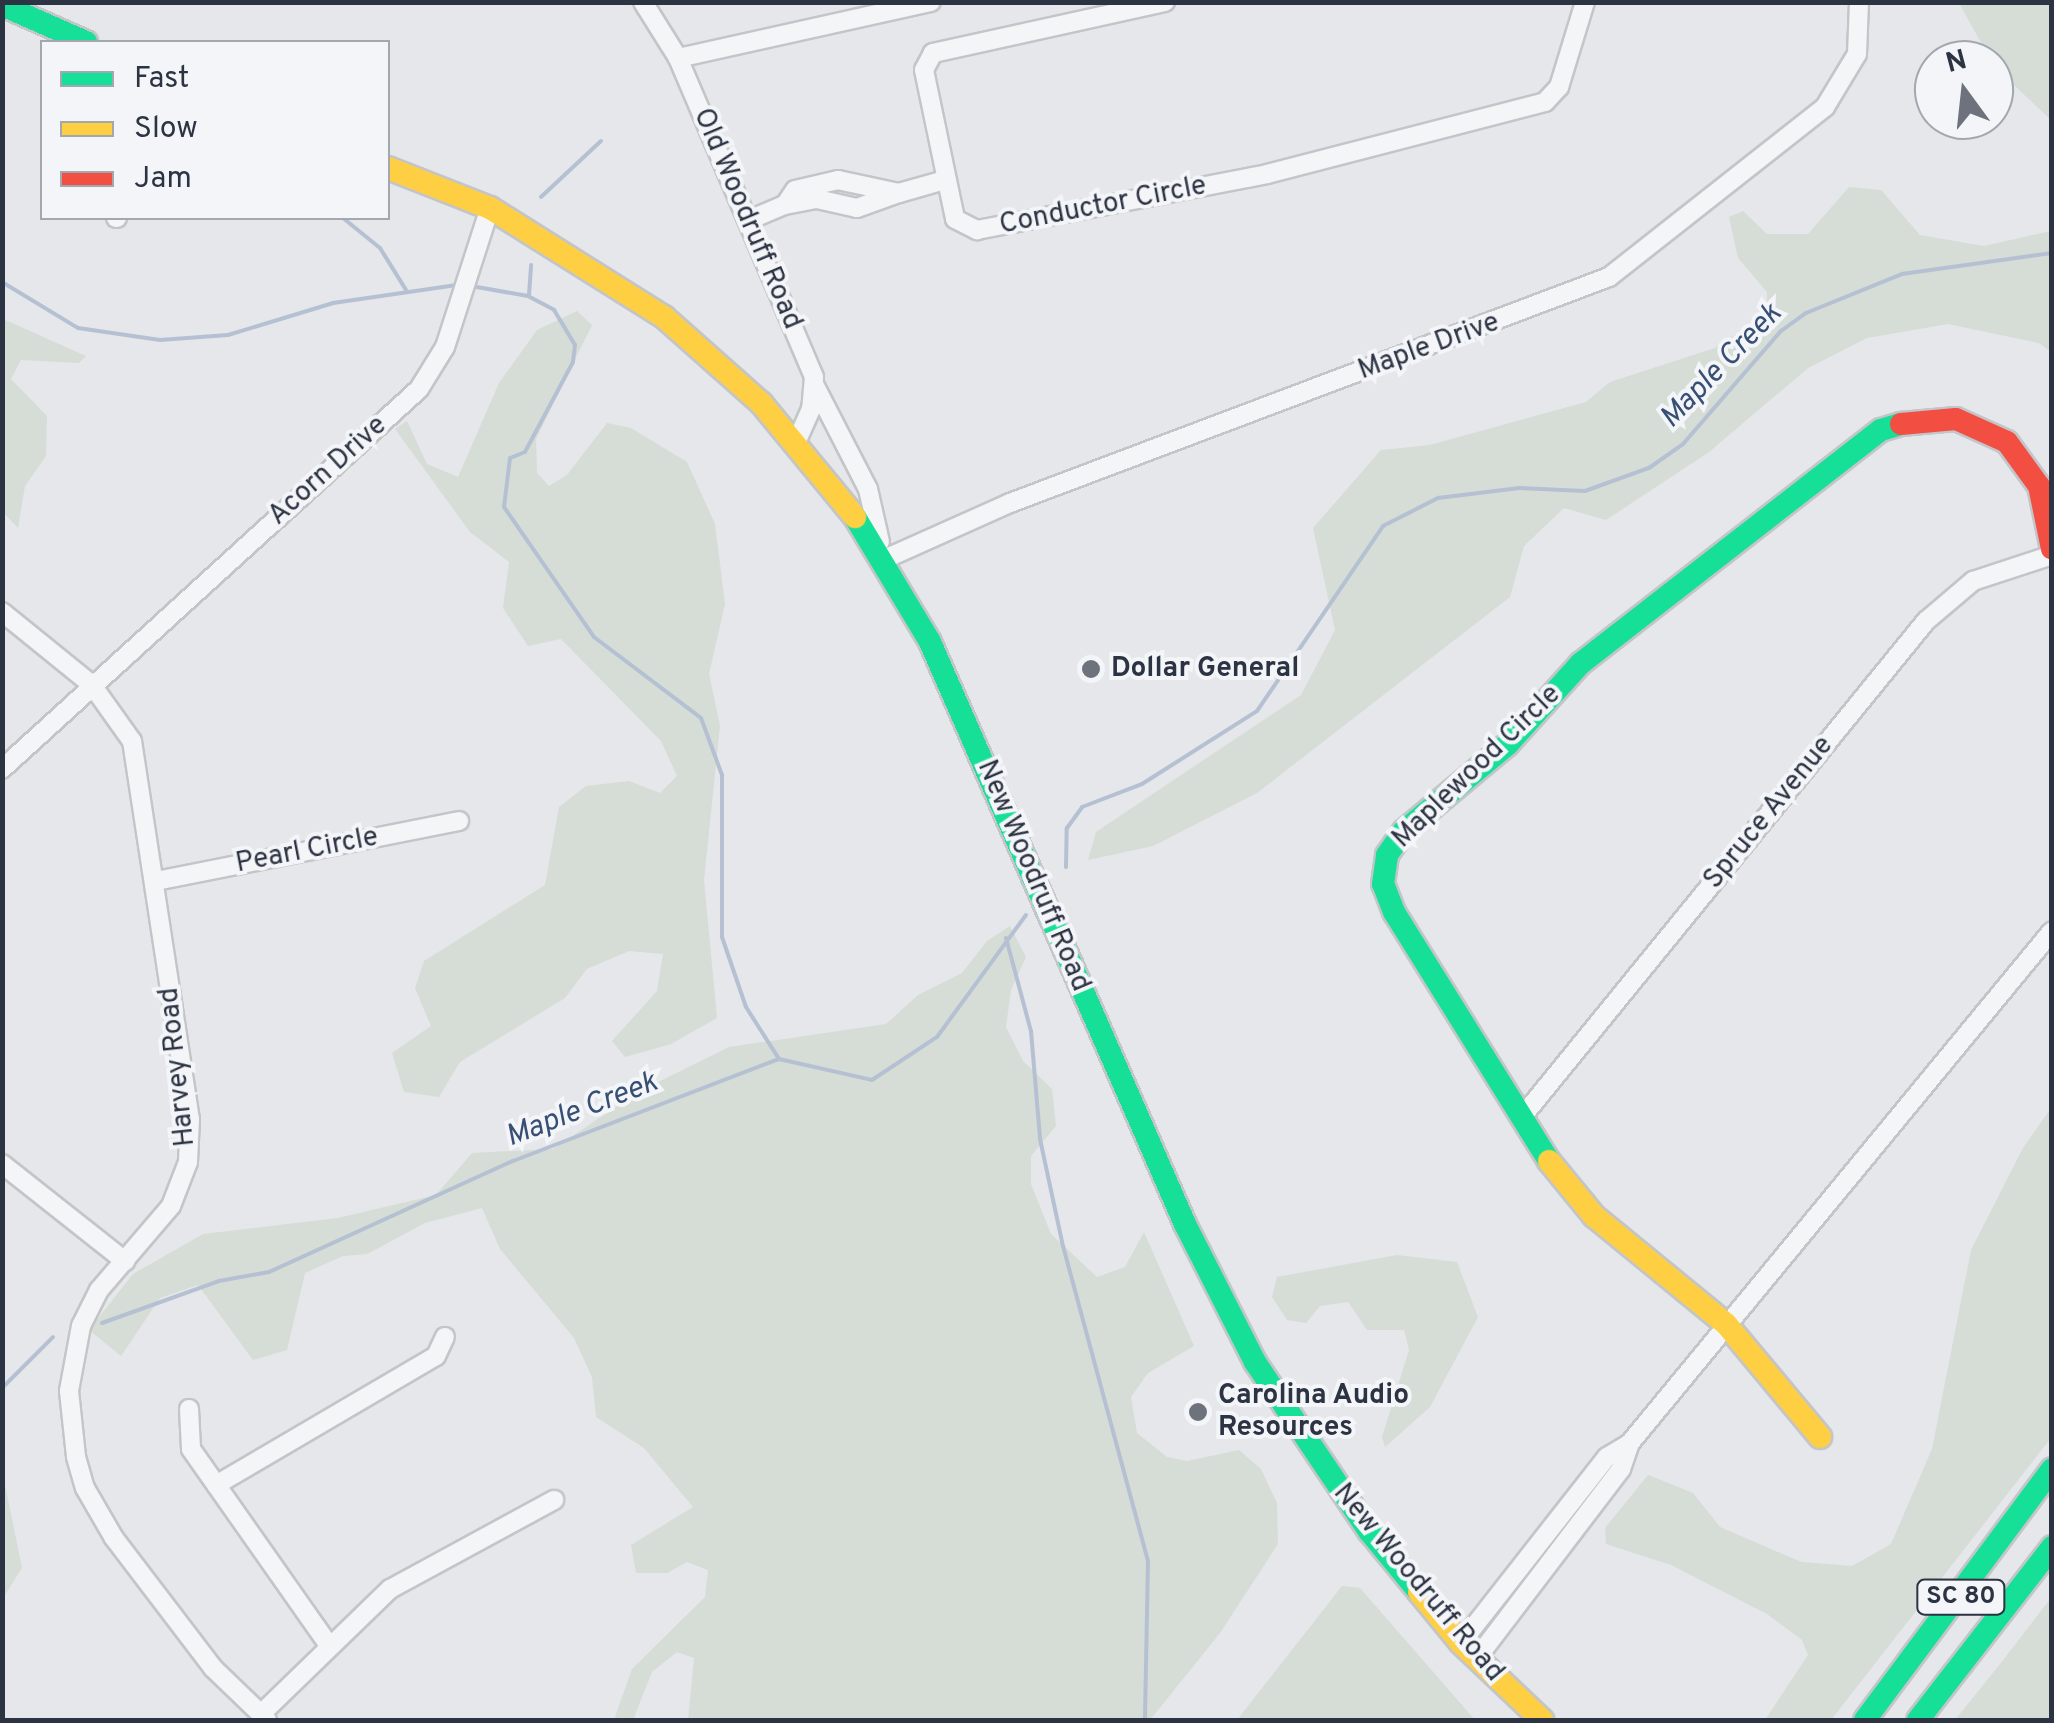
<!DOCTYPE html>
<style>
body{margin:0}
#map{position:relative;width:2054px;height:1723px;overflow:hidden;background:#e5e7ea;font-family:Overpass,sans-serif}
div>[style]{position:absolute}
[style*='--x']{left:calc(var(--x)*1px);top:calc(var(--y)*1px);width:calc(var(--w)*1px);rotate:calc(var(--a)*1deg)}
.green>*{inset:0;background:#d5ddd6}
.stream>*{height:4px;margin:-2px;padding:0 2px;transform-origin:2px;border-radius:2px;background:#b5c1d2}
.roads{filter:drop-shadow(2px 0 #c3c5c8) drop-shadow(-2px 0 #c3c5c8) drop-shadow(0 2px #c3c5c8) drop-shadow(0 -2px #c3c5c8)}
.street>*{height:18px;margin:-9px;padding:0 9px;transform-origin:9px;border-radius:9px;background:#f4f5f6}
.fast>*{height:22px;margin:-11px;padding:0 11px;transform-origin:11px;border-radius:11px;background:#16e098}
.slow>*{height:22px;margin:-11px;padding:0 11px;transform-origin:11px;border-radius:11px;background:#ffcf43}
.jam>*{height:22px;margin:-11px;padding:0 11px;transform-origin:11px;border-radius:11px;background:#f24e42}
.dots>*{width:28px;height:28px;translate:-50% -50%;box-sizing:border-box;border:5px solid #f3f5f8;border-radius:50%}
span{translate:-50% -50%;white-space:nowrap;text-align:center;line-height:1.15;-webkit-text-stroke:8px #f3f5f8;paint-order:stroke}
.shield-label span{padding:2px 8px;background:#f3f5f8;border:2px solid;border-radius:8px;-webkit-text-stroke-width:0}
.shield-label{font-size:25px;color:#2c3342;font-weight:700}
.street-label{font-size:28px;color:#2c3342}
.poi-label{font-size:28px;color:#2c3342;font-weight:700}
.left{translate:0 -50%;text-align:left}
.water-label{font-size:30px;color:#384f74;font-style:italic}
.frame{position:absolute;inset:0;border:5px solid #2c3342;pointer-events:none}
.legend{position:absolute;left:40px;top:40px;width:350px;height:180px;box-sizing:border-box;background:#f3f5f8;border:2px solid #a3a7af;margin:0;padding:12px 18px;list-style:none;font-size:30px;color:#2c3342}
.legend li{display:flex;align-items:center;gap:20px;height:50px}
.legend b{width:50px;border:2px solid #a3a7af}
.north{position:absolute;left:1914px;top:40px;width:100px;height:100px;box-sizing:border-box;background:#f3f5f8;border:2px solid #a3a7af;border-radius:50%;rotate:345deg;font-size:28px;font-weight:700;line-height:40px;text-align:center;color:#2c3342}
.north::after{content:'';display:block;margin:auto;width:35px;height:45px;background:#6d727d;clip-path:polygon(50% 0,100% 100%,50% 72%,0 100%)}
</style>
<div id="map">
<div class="green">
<i style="clip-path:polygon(1959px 3px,2051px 3px,2051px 120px,1994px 66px)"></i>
<i style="clip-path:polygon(1849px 187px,1881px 190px,1920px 235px,1984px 246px,2051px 231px,2051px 352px,2039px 343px,1948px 324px,1867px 338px,1808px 368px,1709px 452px,1606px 520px,1564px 508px,1524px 546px,1510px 597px,1257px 793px,1153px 846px,1088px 860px,1096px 832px,1301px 695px,1335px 630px,1313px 528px,1381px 450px,1430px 445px,1586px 402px,1610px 382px,1715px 348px,1767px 314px,1767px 292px,1738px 258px,1729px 217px,1743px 211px,1767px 234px,1808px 234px)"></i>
<i style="clip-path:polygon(577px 311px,592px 325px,536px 439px,537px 473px,549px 486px,567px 475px,607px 423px,631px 428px,687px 462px,715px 524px,725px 604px,709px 674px,720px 726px,704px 880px,717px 1018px,671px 1044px,625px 1057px,612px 1041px,657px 991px,663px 954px,629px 951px,587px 969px,565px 998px,460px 1062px,439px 1097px,404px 1092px,392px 1053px,431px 1026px,415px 988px,424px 961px,545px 885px,559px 807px,586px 786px,629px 781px,660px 793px,677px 776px,661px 741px,561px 639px,528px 646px,503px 608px,509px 562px,470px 532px,395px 429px,407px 421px,427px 464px,458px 477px,499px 383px,537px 330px)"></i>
<i style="clip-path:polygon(3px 319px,86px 356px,79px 363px,21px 360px,11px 379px,47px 416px,46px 456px,25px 486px,18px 528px,3px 512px)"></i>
<i style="clip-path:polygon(1010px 926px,1026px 957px,1011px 990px,1006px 1027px,1023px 1061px,1052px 1089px,1056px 1126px,1031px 1156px,1031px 1184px,1051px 1234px,1097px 1277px,1125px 1267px,1144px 1232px,1194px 1346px,1148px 1373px,1131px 1397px,1137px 1433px,1167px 1457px,1187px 1461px,1239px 1450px,1261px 1469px,1277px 1503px,1278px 1544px,1220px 1633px,1150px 1720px,688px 1720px,694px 1658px,677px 1652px,652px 1672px,633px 1720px,614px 1720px,632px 1669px,705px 1597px,708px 1570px,687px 1562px,667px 1573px,636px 1573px,631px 1545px,693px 1507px,644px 1448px,596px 1417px,592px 1377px,574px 1338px,500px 1249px,482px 1208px,425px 1223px,367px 1254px,343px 1256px,305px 1273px,287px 1350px,253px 1360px,198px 1285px,160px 1298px,121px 1356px,89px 1330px,133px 1274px,203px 1234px,338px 1218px,436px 1195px,472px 1153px,553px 1149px,638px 1092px,729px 1047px,886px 1024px,918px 995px,962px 973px,987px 941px)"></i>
<i style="clip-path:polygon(2051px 1108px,2051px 1438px,1831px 1720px,1765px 1720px,1808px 1655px,1802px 1640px,1767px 1614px,1671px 1565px,1606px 1544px,1605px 1528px,1648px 1475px,1693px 1493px,1720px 1527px,1801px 1562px,1852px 1566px,1891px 1544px,1932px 1449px,1971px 1250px,2023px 1148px)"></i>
<i style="clip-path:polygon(1397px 1255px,1457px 1262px,1478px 1317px,1430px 1407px,1385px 1447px,1382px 1437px,1409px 1350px,1404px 1330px,1367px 1330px,1348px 1302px,1320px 1306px,1306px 1323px,1287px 1320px,1272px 1297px,1277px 1277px)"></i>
<i style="clip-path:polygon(3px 1475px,22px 1568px,3px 1598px)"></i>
<i style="clip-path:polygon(1342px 1586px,1360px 1588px,1475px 1720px,1237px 1720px)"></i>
<i style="clip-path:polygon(2051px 1598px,2051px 1720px,1955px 1720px,2000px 1664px)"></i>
</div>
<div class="stream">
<i style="--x:541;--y:197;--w:82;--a:-43"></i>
<i style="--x:343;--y:218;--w:48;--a:39"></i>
<i style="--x:380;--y:248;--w:49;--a:58.2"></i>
<i style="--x:2;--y:282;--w:89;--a:31.2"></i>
<i style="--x:78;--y:328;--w:83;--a:8.3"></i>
<i style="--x:160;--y:340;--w:68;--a:-4.2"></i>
<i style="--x:228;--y:335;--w:110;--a:-16.9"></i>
<i style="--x:333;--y:303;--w:125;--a:-8.3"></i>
<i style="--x:471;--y:286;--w:58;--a:10"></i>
<i style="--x:528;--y:296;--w:30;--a:28"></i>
<i style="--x:554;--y:310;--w:41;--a:59"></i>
<i style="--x:575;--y:345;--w:17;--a:97"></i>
<i style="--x:573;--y:362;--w:102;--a:118.1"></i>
<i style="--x:525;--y:452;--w:16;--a:158"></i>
<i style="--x:510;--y:458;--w:49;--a:97"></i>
<i style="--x:504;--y:507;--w:158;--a:55.3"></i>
<i style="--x:594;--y:637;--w:134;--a:37.1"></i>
<i style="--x:701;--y:718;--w:61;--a:69.8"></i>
<i style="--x:722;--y:775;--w:162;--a:90"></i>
<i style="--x:722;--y:937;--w:74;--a:71.1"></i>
<i style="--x:746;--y:1007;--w:62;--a:57.6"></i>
<i style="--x:529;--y:295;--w:30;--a:-86"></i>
<i style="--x:1066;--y:867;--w:39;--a:-89"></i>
<i style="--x:1067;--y:828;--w:26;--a:-54"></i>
<i style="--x:1082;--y:807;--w:64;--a:-21"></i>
<i style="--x:1142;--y:784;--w:136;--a:-32.4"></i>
<i style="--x:1257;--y:711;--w:224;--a:-55.7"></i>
<i style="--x:1383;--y:526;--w:62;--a:-27"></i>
<i style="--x:1438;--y:498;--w:82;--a:-7"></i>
<i style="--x:1519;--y:488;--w:66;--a:2.6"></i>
<i style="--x:1585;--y:491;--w:68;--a:-19.8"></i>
<i style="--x:1649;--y:468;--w:42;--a:-35.2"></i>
<i style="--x:1683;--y:444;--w:150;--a:-49.1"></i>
<i style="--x:1781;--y:331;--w:31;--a:-36"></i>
<i style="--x:1806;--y:313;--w:104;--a:-22.1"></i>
<i style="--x:1902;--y:274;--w:151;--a:-8"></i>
<i style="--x:1006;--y:938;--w:96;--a:75"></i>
<i style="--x:1031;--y:1031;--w:108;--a:85.2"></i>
<i style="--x:1040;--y:1139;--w:109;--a:77.9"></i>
<i style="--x:1063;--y:1246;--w:326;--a:74.9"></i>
<i style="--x:1148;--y:1561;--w:159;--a:91.1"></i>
<i style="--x:102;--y:1323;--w:124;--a:-19.7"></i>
<i style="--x:219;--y:1281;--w:51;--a:-10.2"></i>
<i style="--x:269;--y:1272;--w:268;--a:-24.5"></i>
<i style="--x:513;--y:1161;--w:285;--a:-21"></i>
<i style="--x:779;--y:1059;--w:95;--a:12.7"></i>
<i style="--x:872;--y:1080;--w:78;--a:-33.5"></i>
<i style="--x:937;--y:1037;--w:151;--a:-53.9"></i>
<i style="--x:2;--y:1388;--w:72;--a:-45"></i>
</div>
<div class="roads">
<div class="street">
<i style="--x:643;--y:2;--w:66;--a:58"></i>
<i style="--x:678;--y:58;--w:347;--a:66.9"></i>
<i style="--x:814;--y:377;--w:32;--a:95"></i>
<i style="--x:811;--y:409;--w:36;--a:114"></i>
<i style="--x:1165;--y:2;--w:238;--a:167.6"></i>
<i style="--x:933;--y:53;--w:19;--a:118"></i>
<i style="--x:924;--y:70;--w:152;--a:78.2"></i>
<i style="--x:955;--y:219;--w:25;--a:27"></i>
<i style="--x:977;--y:230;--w:295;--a:-10.9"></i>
<i style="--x:1267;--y:174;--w:287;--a:-14.5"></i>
<i style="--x:1545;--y:102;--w:21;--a:-47"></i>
<i style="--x:1559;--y:87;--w:89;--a:-73"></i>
<i style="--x:678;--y:58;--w:259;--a:-12.5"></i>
<i style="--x:899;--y:193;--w:48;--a:-15.8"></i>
<i style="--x:116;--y:218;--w:1;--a:0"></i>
<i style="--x:749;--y:220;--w:39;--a:-23"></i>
<i style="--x:785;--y:205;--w:33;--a:-11"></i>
<i style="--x:817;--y:199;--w:41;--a:12.7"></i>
<i style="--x:857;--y:208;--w:45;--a:-19.7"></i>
<i style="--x:899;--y:193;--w:62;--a:-168"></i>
<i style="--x:838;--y:180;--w:44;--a:166.9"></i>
<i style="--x:795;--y:190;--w:18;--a:124"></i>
<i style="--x:815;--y:386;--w:116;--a:62.8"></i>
<i style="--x:868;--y:489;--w:54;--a:77.2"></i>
<i style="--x:887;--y:558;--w:135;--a:-24.1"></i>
<i style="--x:1010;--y:503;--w:640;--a:-20.67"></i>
<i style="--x:1609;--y:277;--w:275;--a:-38.2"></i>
<i style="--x:1825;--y:107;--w:62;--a:-58.9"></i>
<i style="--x:1857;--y:54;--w:52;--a:-87.8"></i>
<i style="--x:2;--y:612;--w:116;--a:39"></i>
<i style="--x:92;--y:685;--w:69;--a:54.5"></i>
<i style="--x:132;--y:741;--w:382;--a:81.3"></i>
<i style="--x:190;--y:1119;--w:43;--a:92.7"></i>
<i style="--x:188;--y:1162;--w:47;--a:111.1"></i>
<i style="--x:171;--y:1206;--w:111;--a:130.6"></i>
<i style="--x:99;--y:1290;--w:40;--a:116.6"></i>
<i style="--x:81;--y:1326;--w:66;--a:100.5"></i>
<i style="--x:69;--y:1391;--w:66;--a:83.9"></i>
<i style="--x:76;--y:1457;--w:32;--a:74"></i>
<i style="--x:85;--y:1488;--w:58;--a:59.9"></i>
<i style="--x:114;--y:1538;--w:163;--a:52.7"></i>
<i style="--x:213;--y:1668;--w:75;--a:43.9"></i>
<i style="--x:2;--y:769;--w:564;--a:-42.34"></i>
<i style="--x:419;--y:389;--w:49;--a:-58.2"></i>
<i style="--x:445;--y:347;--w:146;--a:-72.1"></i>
<i style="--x:156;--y:881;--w:309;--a:-11.2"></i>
<i style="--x:1522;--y:1117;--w:640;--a:-50.84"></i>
<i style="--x:1926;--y:621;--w:62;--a:-40.4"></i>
<i style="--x:1973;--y:581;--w:83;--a:-18.2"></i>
<i style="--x:2;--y:1164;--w:157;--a:38.3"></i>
<i style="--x:189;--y:1409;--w:40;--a:87.1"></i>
<i style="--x:191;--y:1449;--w:238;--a:54.9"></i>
<i style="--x:216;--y:1485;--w:255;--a:-30.4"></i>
<i style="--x:436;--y:1356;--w:21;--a:-65"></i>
<i style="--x:1461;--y:1643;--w:236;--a:-51.9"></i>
<i style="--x:1607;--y:1457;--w:27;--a:-31"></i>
<i style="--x:1477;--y:1658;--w:238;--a:-52.7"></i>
<i style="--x:1621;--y:1469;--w:28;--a:-71"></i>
<i style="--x:1630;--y:1443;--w:663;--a:-50.5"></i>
<i style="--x:261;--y:1714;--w:180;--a:-44.1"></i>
<i style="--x:390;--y:1589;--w:187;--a:-28.5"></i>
</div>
<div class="fast">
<i style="--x:2;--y:5;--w:92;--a:23.8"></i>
<i style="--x:855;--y:517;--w:146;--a:59"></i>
<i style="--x:930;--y:642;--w:635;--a:66.34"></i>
<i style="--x:1185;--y:1224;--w:155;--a:63.1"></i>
<i style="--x:1255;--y:1362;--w:204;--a:56"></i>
<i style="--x:1369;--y:1531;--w:79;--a:50.7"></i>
<i style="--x:1549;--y:1161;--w:293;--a:-121.9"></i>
<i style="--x:1394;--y:912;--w:30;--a:-111"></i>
<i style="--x:1383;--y:884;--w:29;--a:-82"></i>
<i style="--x:1387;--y:855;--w:29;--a:-55"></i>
<i style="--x:1404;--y:831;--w:136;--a:-39.9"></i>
<i style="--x:1508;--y:744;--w:108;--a:-48"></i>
<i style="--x:1580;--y:664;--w:381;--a:-37.9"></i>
<i style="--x:1881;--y:430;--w:21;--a:-17"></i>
<i style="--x:1865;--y:1720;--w:313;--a:-53.3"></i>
<i style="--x:1918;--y:1720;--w:219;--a:-52.2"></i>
</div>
<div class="slow">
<i style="--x:388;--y:168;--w:110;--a:21.4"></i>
<i style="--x:490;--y:208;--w:205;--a:32.1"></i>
<i style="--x:664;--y:317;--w:130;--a:41.6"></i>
<i style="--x:761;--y:403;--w:148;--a:50.5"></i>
<i style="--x:1549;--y:1161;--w:71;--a:50.7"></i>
<i style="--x:1594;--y:1216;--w:171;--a:39.3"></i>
<i style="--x:1726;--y:1324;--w:147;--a:50.2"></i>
<i style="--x:1419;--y:1592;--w:66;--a:50.5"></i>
<i style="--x:1461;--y:1643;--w:112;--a:43.5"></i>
</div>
<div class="jam">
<i style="--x:1901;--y:424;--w:55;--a:-5.2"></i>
<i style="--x:1956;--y:419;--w:56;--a:24.3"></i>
<i style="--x:2007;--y:442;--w:54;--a:54"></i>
<i style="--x:2039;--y:486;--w:64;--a:78.3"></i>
</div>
</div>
<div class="dots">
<i style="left:1091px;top:669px;background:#6d727d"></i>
<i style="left:1198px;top:1412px;background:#6d727d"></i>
</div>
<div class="shield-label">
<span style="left:1961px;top:1597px">SC 80</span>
</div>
<div class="street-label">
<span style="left:1103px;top:206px;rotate:-11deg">Conductor Circle</span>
<span style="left:747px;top:219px;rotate:67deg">Old Woodruff Road</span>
<span style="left:1429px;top:347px;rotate:-20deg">Maple Drive</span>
<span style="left:328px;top:471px;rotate:-42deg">Acorn Drive</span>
<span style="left:1477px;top:767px;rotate:-44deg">Maplewood Circle</span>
<span style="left:1769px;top:813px;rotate:-51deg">Spruce Avenue</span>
<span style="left:307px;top:851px;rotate:-11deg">Pearl Circle</span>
<span style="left:1033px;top:876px;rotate:67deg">New Woodruff Road</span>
<span style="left:178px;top:1067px;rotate:-96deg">Harvey Road</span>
<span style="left:1418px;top:1583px;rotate:50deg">New Woodruff Road</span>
</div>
<div class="poi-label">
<span class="left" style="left:1111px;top:669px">Dollar General</span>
<span class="left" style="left:1218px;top:1412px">Carolina Audio<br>Resources</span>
</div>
<div class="water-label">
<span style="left:1722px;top:367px;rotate:-46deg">Maple Creek</span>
<span style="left:582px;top:1111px;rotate:-21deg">Maple Creek</span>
</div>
<div class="frame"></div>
<ul class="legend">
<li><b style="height:12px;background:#16e098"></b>Fast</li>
<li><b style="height:12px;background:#ffcf43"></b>Slow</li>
<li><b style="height:12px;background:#f24e42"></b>Jam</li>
</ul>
<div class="north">N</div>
</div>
